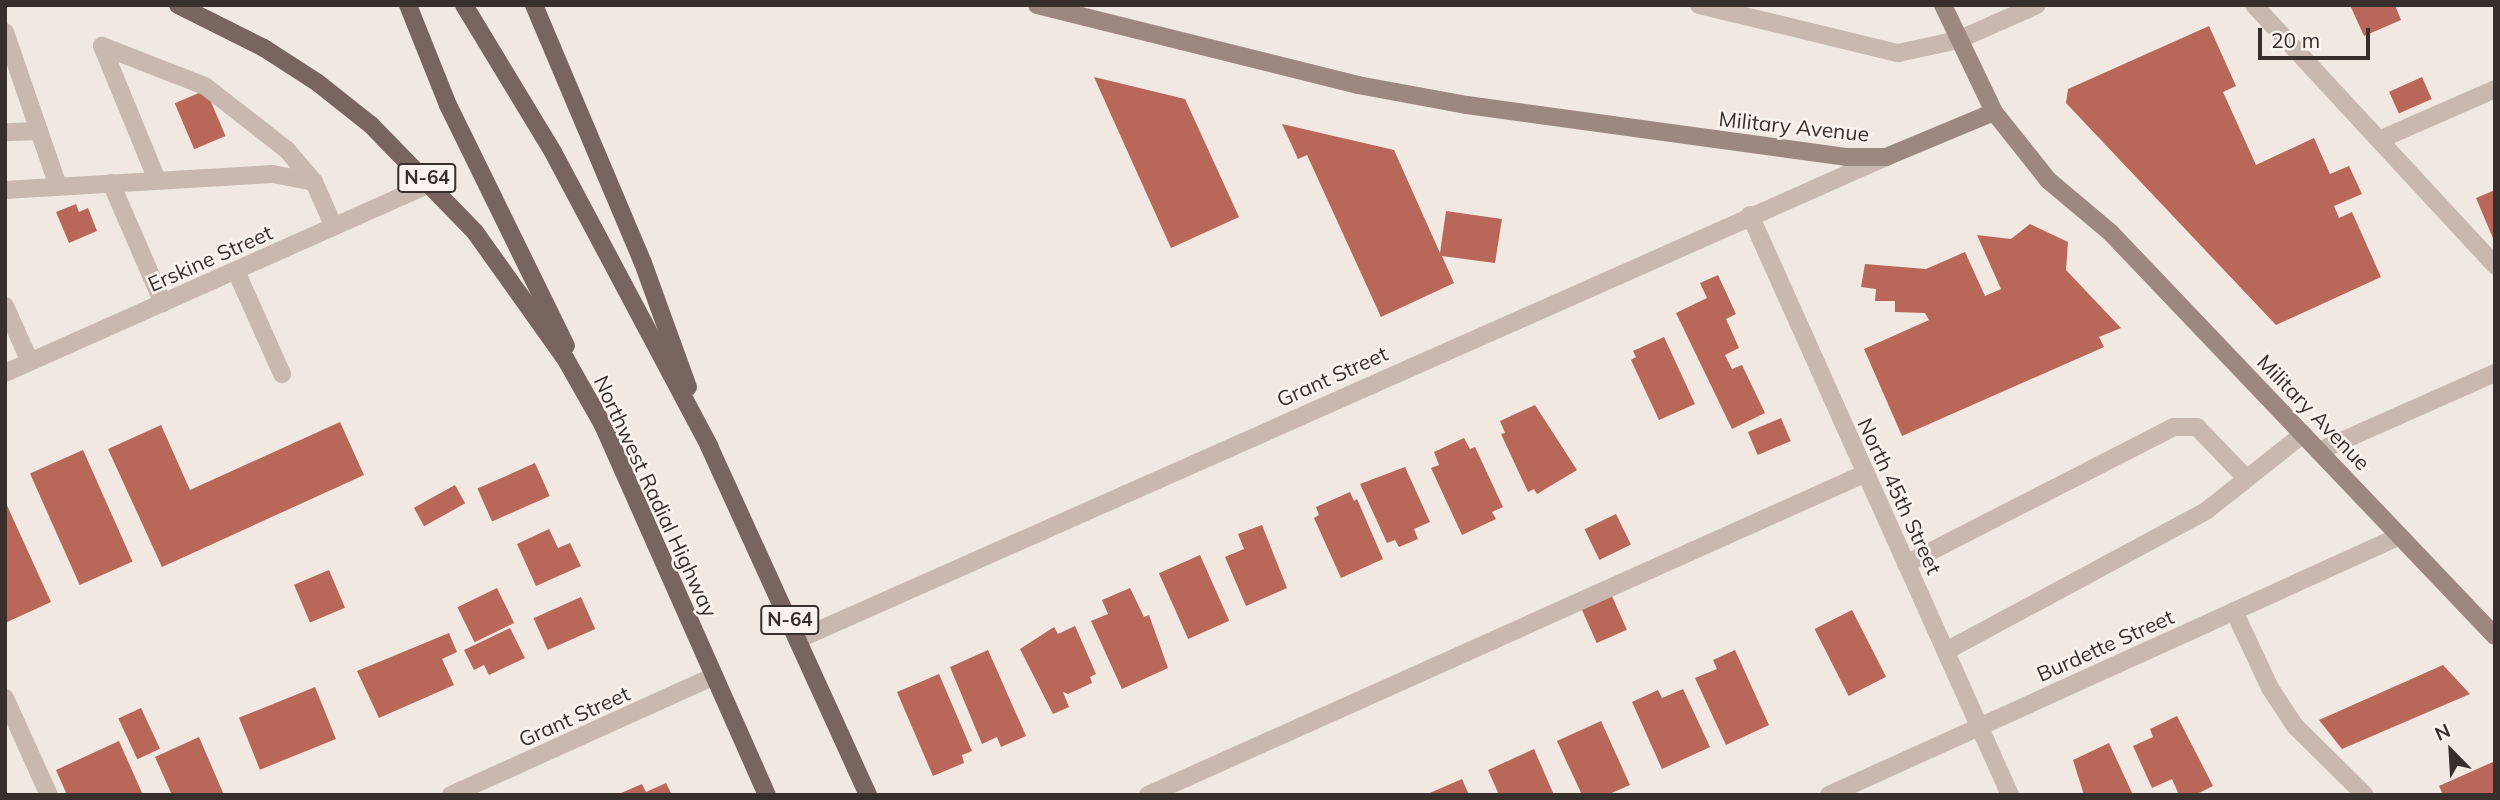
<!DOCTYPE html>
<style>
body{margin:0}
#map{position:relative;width:2500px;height:800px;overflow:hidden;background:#f1e8e2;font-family:Mulish,sans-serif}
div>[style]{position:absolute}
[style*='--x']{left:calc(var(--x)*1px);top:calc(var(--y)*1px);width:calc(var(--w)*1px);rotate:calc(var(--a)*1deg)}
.building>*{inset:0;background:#b86758;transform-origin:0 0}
.lane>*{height:18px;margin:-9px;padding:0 9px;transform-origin:9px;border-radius:9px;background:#c8b8af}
.street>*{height:18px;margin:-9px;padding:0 9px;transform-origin:9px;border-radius:9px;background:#c8b8af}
.secondary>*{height:18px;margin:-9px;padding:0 9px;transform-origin:9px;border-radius:9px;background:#9c8880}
.primary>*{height:18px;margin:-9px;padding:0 9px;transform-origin:9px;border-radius:9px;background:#78655f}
span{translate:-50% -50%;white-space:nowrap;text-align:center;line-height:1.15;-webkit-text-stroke:5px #f9f3ee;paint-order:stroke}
.shield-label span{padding:2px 5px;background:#f9f3ee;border:2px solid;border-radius:5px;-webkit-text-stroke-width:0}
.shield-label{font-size:19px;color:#382f2c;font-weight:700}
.street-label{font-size:21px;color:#382f2c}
.frame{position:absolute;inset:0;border:7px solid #382f2c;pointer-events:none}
.north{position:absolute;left:2416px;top:716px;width:70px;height:70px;-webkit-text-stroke:5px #f9f3ee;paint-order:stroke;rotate:336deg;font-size:19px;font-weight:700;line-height:28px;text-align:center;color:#382f2c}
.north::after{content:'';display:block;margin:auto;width:24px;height:32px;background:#382f2c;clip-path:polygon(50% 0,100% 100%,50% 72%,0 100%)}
.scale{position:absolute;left:2258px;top:28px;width:112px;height:32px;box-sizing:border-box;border:4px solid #382f2c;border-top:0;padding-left:9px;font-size:21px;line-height:24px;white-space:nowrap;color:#382f2c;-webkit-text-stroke:5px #f9f3ee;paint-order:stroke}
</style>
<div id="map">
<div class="building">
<i style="clip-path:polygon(2350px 5px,2395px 5px,2401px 20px,2364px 36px)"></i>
<i style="clip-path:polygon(2209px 26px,2236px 86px,2223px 92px,2256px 165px,2314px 138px,2330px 174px,2349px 166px,2362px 194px,2334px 206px,2339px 218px,2352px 212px,2381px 277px,2276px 325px,2066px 103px,2068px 89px)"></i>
<i style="clip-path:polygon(1094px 77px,1185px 99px,1239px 217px,1171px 248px)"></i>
<i style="left:2422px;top:77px;width:24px;height:36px;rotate:66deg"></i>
<i style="left:206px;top:90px;width:50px;height:34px;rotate:67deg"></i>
<i style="clip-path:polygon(1282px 124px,1394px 150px,1440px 253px,1446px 211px,1502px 219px,1495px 263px,1442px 256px,1454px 283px,1381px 317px,1307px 155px,1298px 159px)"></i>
<i style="clip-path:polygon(2495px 190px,2495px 243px,2476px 198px)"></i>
<i style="clip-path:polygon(76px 204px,79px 212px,88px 208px,97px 231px,69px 243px,56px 212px)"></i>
<i style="clip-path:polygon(2030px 224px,2068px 242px,2066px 270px,2121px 328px,2099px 337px,2104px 347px,1902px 436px,1864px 349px,1929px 320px,1925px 313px,1895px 312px,1895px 301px,1875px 301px,1876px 289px,1861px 287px,1865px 264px,1926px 269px,1965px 252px,1985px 296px,2001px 289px,1977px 235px,2011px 239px)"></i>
<i style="clip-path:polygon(1718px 275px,1736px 314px,1726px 319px,1739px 348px,1725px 355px,1732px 369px,1742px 365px,1765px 413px,1732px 429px,1676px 313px,1707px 298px,1700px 283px)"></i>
<i style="clip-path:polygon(1664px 337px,1695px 404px,1659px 420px,1631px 360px,1636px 357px,1633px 351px)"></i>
<i style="clip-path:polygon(1535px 405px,1577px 470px,1537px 494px,1534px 489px,1528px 492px,1501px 434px,1505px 433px,1500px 421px)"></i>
<i style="left:1781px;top:418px;width:25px;height:36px;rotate:67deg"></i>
<i style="clip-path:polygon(340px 422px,364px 475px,162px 567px,108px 449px,161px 425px,190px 490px)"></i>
<i style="clip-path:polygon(1464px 438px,1470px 449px,1475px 447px,1503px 507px,1492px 512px,1496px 519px,1462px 535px,1431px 468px,1439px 465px,1434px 452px)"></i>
<i style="left:83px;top:450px;width:122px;height:58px;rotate:66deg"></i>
<i style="left:535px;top:463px;width:36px;height:63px;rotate:66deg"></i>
<i style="clip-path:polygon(1405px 467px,1430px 522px,1414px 529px,1418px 539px,1399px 547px,1395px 540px,1387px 543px,1360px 484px)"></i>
<i style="left:455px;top:485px;width:21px;height:47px;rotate:61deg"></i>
<i style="clip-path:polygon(1350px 492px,1354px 501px,1357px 499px,1383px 559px,1341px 578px,1314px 518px,1319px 515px,1316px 507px)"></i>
<i style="clip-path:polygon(5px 501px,51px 602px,5px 623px)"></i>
<i style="left:1616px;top:514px;width:34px;height:35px;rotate:64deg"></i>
<i style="clip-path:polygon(1262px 525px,1287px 588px,1246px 606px,1225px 557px,1244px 549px,1238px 534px)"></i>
<i style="clip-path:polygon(549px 529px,558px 548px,570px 543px,581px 566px,536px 586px,517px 544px)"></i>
<i style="left:1200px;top:555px;width:72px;height:45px;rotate:66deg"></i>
<i style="left:329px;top:570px;width:41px;height:38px;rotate:67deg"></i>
<i style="left:497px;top:588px;width:39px;height:44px;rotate:64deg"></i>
<i style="clip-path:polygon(1130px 588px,1144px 617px,1149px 615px,1168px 668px,1122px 689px,1091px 621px,1108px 614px,1102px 600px)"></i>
<i style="left:1611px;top:594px;width:39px;height:33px;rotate:66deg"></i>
<i style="left:581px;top:597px;width:35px;height:52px;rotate:66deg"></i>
<i style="left:1852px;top:610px;width:75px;height:42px;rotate:63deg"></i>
<i style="clip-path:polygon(1075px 626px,1096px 674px,1090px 677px,1092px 683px,1068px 694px,1063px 692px,1069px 707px,1053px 714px,1020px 649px,1054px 627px,1058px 634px)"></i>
<i style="clip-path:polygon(510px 628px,525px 658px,489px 675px,484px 665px,474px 670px,464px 650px)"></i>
<i style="clip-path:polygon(449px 633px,457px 652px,442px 659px,454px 685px,379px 718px,357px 671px)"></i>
<i style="clip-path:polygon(988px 650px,1026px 736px,1001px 747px,997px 737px,982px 744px,950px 667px)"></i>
<i style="clip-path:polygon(1735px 650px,1769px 725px,1726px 745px,1695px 678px,1717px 669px,1713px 660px)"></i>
<i style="clip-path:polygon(2443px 665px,2470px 694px,2342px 749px,2319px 720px)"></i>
<i style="clip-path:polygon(939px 674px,972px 751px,962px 755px,964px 763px,933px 776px,897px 692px)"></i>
<i style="left:315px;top:687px;width:56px;height:82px;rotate:68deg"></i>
<i style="clip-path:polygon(1683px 689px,1710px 747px,1662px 769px,1632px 702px,1658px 690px,1662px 698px)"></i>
<i style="left:141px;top:708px;width:45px;height:25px;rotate:65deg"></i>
<i style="clip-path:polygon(2177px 716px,2213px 786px,2195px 795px,2179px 795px,2172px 779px,2152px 788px,2133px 746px,2153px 737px,2150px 729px)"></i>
<i style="clip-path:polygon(1601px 721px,1630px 785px,1607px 795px,1582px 795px,1557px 741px)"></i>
<i style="clip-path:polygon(199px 737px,224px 795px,172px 795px,155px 757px)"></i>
<i style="clip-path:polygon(119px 741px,143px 795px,67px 795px,56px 770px)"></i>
<i style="clip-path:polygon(2109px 743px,2133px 795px,2084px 795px,2073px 760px)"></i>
<i style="clip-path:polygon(1534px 749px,1554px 795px,1499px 795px,1488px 770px)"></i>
<i style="clip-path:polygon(2495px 761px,2495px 795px,2443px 795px,2439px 786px)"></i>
<i style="clip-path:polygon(1462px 779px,1469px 795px,1425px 795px)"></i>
<i style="clip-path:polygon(666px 783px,672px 795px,621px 793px,642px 784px,646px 792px)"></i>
</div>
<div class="lane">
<i style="--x:2254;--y:5;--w:355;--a:47.2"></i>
<i style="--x:5;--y:32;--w:105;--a:71"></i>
<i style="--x:39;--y:131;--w:34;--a:178"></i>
<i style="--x:39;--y:131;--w:58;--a:70.9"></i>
<i style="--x:2379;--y:140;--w:127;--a:-23.7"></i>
<i style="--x:157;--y:180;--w:145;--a:-112.3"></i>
<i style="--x:102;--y:46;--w:110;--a:21.2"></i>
<i style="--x:205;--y:86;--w:104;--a:38"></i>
<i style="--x:287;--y:150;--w:42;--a:49.8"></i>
<i style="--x:111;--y:183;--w:131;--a:66.6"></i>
<i style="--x:5;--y:190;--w:268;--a:-3.4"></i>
<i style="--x:273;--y:174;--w:42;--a:11"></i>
<i style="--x:314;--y:182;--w:49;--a:66"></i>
<i style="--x:236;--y:271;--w:113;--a:65.9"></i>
<i style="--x:5;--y:306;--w:61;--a:65.9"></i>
<i style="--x:1906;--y:564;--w:301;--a:-27.1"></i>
<i style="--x:2174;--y:427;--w:23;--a:0"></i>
<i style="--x:2197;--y:427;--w:71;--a:46.1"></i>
<i style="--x:2234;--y:611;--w:85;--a:64.9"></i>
<i style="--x:2270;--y:688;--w:45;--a:56.7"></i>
<i style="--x:2295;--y:726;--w:98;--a:44.6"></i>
<i style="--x:1946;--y:651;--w:295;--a:-28.3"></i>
<i style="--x:2206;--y:511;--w:124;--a:-38.4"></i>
<i style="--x:5;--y:698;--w:107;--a:65.6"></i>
<i style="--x:1148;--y:795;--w:787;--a:-24.15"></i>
</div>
<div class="street">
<i style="--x:1699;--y:5;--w:205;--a:13.6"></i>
<i style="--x:1898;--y:53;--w:61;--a:-12.2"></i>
<i style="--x:1958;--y:40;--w:86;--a:-23.9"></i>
<i style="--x:1750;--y:215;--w:636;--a:65.85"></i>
<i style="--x:5;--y:373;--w:467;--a:-24"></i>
<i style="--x:2319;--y:451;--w:193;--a:-23.9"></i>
<i style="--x:799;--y:639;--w:1189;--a:-23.91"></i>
<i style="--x:451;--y:795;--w:289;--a:-24.3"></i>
<i style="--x:1829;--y:795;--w:627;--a:-24.4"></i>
</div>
<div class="secondary">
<i style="--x:1037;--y:5;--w:331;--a:14"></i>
<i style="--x:1358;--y:85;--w:111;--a:10.4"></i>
<i style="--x:1467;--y:105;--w:384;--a:7.8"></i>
<i style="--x:1847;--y:157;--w:39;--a:0"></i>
<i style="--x:1886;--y:157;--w:117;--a:-22.6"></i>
<i style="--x:1943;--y:5;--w:119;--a:64.5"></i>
<i style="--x:1994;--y:112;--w:87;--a:51.5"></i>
<i style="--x:2048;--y:180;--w:81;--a:40"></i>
<i style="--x:2110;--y:232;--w:558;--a:46.38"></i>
</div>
<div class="primary">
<i style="--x:178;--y:5;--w:96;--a:26.6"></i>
<i style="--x:264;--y:48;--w:64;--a:32.9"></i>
<i style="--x:318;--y:83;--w:68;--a:38.4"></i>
<i style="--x:371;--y:125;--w:149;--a:45.8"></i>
<i style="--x:475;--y:232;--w:155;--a:54.5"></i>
<i style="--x:565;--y:358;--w:77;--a:60.4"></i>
<i style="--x:603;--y:425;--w:405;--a:66.1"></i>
<i style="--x:408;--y:5;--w:108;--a:68.2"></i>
<i style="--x:448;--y:105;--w:268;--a:63.9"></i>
<i style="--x:464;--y:5;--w:172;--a:58.8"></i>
<i style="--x:553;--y:152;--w:333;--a:62"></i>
<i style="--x:709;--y:446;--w:384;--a:65.5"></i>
<i style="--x:534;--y:5;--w:280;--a:67.1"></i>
<i style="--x:643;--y:263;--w:132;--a:70.1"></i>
</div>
<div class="shield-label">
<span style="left:427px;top:178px">N-64</span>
<span style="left:790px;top:620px">N-64</span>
</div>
<div class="street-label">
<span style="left:1794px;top:126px;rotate:6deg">Military Avenue</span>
<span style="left:210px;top:258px;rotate:-24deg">Erskine Street</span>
<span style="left:1332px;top:376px;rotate:-24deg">Grant Street</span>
<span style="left:2314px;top:412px;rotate:46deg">Military Avenue</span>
<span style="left:656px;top:496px;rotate:65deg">Northwest Radial Highway</span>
<span style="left:1900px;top:496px;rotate:65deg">North 45th Street</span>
<span style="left:2105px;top:645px;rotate:-24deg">Burdette Street</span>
<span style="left:574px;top:716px;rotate:-24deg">Grant Street</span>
</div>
<div class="frame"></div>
<div class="north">N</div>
<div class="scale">20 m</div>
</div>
